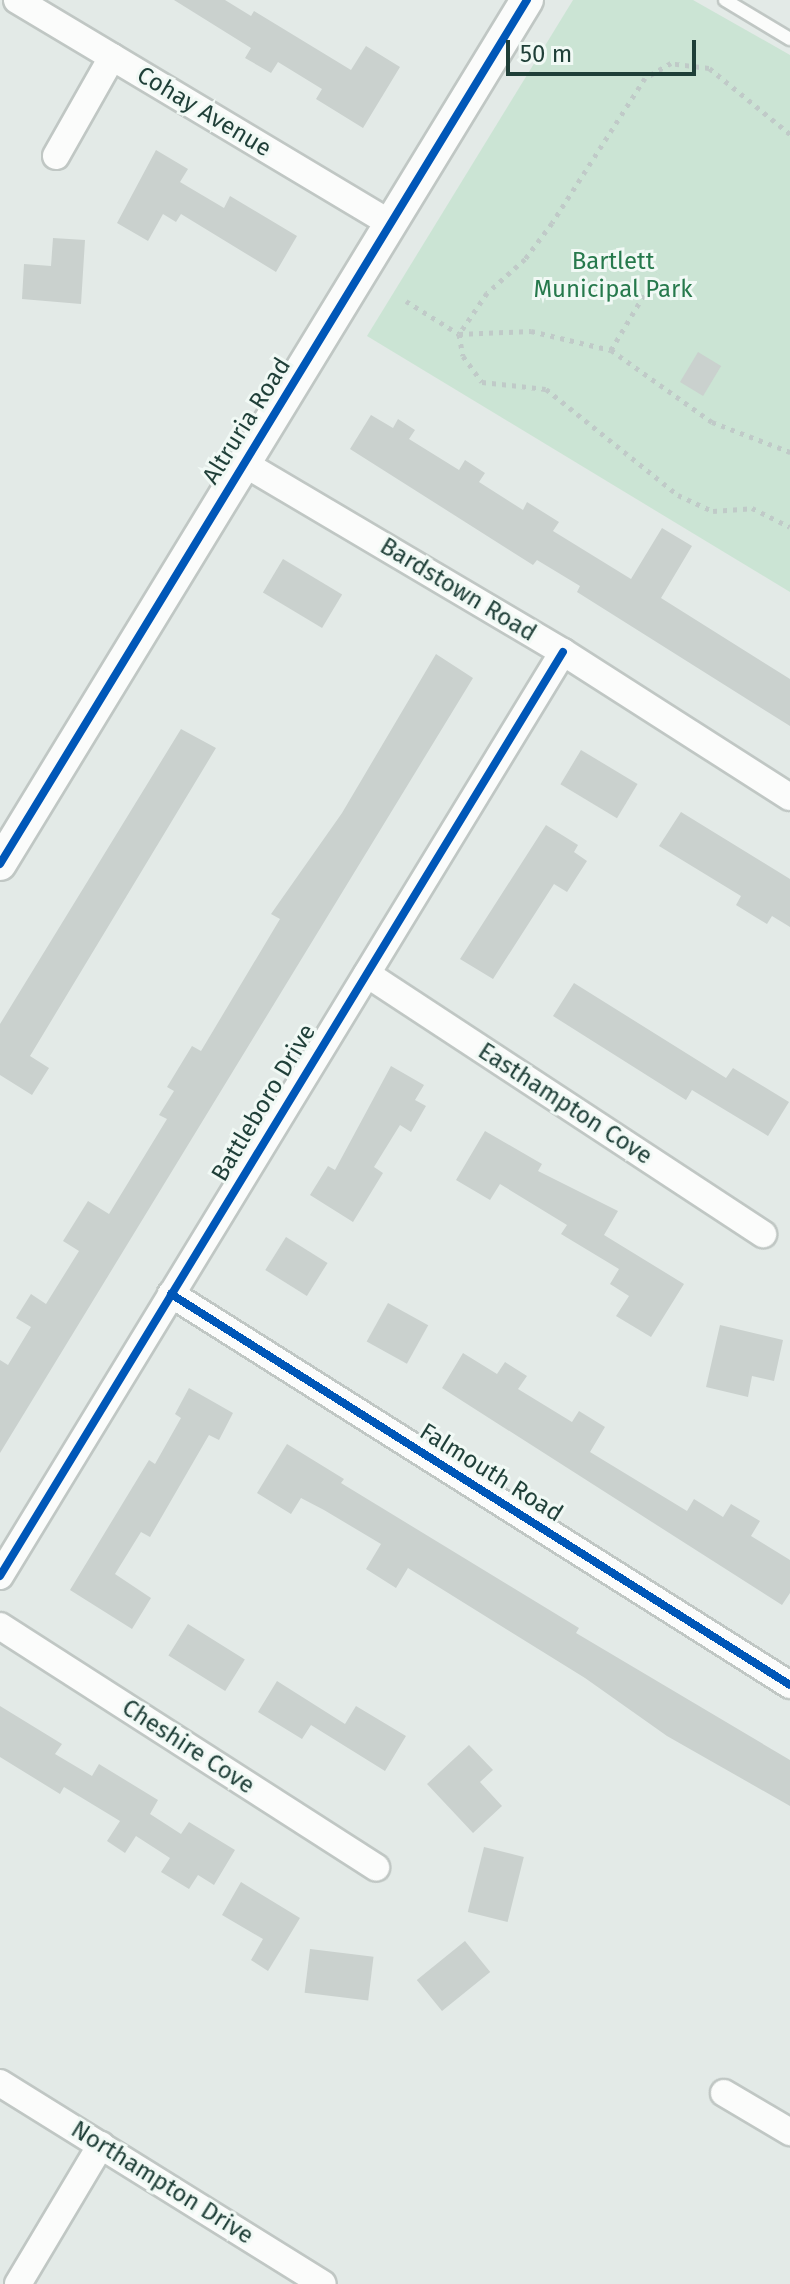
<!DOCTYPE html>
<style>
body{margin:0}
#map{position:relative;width:790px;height:2284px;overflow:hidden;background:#e3eae7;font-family:"Fira Sans",sans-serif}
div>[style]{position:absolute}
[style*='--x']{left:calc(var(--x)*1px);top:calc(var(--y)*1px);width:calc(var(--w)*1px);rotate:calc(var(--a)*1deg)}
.green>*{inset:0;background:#cbe4d4}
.building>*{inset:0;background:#cad1ce;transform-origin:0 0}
.path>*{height:5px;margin-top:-2.5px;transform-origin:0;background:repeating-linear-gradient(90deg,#c0cac8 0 4px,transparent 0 10px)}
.roads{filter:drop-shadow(2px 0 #c0c7c4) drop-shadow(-2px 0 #c0c7c4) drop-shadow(0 2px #c0c7c4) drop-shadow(0 -2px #c0c7c4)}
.service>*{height:12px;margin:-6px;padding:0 6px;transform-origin:6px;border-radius:6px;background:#fbfcfb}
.minor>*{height:26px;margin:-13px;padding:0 13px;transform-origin:13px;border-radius:13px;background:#fbfcfb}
.tertiary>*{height:32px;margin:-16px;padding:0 16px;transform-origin:16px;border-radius:16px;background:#fbfcfb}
.cycleway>*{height:8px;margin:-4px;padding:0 4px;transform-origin:4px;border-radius:4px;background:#0057b8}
span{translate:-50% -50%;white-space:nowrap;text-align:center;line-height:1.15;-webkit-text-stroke:6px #f1f9f5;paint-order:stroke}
.street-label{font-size:24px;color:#1f3f38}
.park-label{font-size:24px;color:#26794c}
.scale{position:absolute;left:506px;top:40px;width:190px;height:36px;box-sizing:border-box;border:4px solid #1f3f38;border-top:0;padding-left:10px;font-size:24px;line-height:28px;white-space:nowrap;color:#1f3f38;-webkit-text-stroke:6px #f1f9f5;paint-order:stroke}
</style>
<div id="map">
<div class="green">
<i style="clip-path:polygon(573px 0,693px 0,790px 55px,790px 592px,367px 336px)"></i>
</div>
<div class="building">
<i style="clip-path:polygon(174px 0,225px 0,251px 16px,254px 11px,351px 70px,366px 46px,400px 67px,363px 128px,316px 99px,322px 89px,278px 62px,271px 73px,245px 58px,251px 48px)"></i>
<i style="clip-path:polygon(156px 150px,188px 169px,180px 182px,224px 208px,230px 196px,297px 236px,276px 272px,181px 214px,176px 222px,163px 214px,148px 241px,117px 223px)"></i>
<i style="clip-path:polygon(53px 238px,85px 240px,81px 304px,22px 299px,24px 264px,51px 266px)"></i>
<i style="left:698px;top:352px;width:27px;height:35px;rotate:31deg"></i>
<i style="clip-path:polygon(371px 415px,393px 428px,398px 419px,415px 430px,409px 439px,459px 470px,465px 460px,485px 473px,479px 482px,523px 510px,527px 502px,559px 522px,553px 531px,631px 579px,662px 528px,692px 546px,661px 598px,790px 679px,790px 726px,577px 592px,580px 586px,537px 560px,533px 565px,350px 449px)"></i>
<i style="left:283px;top:559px;width:69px;height:39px;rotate:31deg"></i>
<i style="clip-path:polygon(436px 654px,473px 678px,0 1453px,0 1360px,8px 1365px,31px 1327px,16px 1318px,31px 1294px,46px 1304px,79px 1251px,63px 1241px,88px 1201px,109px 1214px,167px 1119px,159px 1115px,174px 1091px,167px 1087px,192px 1046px,201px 1051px,280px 919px,271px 914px,342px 813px)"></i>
<i style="clip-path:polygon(181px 729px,216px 748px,30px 1056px,49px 1068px,32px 1095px,0 1075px,0 1024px)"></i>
<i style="left:581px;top:750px;width:66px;height:40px;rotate:31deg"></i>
<i style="clip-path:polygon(681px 812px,790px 879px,790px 927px,772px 916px,767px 924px,736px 905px,741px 896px,659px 846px)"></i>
<i style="clip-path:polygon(546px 825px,578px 845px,574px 852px,587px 861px,567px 892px,554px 884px,493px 979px,460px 959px)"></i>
<i style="clip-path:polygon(574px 983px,726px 1078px,733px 1068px,789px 1102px,768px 1136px,692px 1090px,686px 1100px,553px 1016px)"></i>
<i style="clip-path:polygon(391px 1066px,424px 1085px,415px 1100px,426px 1106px,411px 1132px,400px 1125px,374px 1167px,383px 1173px,353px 1222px,310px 1195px,328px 1166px,335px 1170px)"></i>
<i style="clip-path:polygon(485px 1131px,542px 1164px,538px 1171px,618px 1211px,604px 1235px,684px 1284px,651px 1337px,616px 1316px,629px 1296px,610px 1284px,619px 1269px,561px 1234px,567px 1225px,500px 1184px,490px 1200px,456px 1180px)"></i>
<i style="left:286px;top:1237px;width:49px;height:39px;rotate:32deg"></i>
<i style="left:388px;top:1303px;width:46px;height:44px;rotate:29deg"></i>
<i style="clip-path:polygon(720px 1325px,783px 1340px,774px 1381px,752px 1376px,748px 1397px,706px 1387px)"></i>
<i style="clip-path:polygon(463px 1353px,497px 1374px,505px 1362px,527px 1376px,518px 1389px,572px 1422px,579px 1411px,605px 1427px,590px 1452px,687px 1511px,694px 1499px,723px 1517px,731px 1504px,760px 1521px,751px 1536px,790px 1560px,790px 1593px,782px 1605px,442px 1388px)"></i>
<i style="clip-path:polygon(189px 1388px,233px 1413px,219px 1440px,209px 1435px,150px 1537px,141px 1532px,115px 1574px,151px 1598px,132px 1629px,70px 1590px,149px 1460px,155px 1464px,181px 1418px,175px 1414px)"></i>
<i style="clip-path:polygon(287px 1444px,344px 1479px,341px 1483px,579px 1628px,576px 1633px,790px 1760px,790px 1806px,667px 1736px,585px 1678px,408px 1568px,396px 1588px,366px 1569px,381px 1544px,324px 1510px,301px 1498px,291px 1514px,257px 1493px)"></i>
<i style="left:188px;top:1624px;width:67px;height:37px;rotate:32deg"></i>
<i style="clip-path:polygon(277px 1681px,345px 1724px,356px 1706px,406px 1736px,385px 1771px,311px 1725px,302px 1739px,258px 1712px)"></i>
<i style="clip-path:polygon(0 1706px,62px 1744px,55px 1754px,92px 1776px,99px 1764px,158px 1800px,150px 1814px,181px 1834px,189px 1822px,235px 1850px,214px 1885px,198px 1875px,189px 1889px,161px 1872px,170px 1858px,136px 1836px,125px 1853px,107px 1841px,120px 1821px,64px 1787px,60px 1794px,0 1757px)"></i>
<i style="clip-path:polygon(469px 1745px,493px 1770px,480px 1782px,502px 1806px,473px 1833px,427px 1784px)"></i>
<i style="left:484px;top:1847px;width:41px;height:67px;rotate:14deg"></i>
<i style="clip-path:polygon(241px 1882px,300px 1918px,268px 1971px,251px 1960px,263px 1939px,222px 1915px)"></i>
<i style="left:465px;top:1941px;width:40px;height:62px;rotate:51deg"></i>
<i style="left:310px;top:1949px;width:64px;height:44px;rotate:7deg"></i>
</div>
<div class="path">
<i style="--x:790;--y:134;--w:104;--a:-140.8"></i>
<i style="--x:709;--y:68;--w:38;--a:-173"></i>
<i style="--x:671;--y:63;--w:30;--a:150"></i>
<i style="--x:645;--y:78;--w:172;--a:122.7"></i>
<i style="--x:552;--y:223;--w:45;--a:126.9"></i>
<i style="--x:525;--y:259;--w:51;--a:138.2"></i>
<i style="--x:487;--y:293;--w:50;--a:124.3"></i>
<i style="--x:459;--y:334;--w:22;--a:80"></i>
<i style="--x:463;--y:356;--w:32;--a:54"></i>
<i style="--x:482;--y:382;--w:64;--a:6.2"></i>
<i style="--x:546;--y:389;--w:169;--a:38.8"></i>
<i style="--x:678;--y:495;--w:38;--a:25"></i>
<i style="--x:713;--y:511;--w:39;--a:-4"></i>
<i style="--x:752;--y:508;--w:42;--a:26.6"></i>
<i style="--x:406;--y:301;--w:62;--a:31.9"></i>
<i style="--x:459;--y:334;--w:72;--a:-2.4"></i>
<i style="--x:531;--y:331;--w:82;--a:13.4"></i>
<i style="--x:611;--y:350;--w:124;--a:35.5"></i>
<i style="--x:712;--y:422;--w:84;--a:21"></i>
<i style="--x:611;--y:350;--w:90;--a:-59.1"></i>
</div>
<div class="roads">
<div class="service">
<i style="--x:725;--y:0;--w:76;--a:31"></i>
</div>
<div class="minor">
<i style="--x:17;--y:0;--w:436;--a:30.9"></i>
<i style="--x:56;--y:156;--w:114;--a:-60.5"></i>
<i style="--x:245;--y:464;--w:369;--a:30.6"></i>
<i style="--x:563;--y:652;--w:269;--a:32.6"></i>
<i style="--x:367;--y:974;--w:474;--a:33.3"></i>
<i style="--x:171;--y:1294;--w:732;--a:32.28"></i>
<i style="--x:0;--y:1576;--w:1082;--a:-58.65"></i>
<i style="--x:0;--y:1626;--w:447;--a:32.7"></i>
<i style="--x:0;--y:2083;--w:380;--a:31.9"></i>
<i style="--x:724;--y:2093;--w:77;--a:30.6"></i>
<i style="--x:18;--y:2284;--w:162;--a:-59.2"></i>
</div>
<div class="tertiary">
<i style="--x:0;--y:864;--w:1012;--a:-58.62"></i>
</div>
</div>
<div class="cycleway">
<i style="--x:0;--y:864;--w:1012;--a:-58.62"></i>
<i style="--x:171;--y:1294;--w:732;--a:32.28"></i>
<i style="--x:0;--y:1576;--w:1082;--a:-58.65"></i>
</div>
<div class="street-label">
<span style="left:204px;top:112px;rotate:31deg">Cohay Avenue</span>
<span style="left:247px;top:421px;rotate:-58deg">Altruria Road</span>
<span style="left:458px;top:590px;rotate:31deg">Bardstown Road</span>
<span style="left:264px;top:1103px;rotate:-59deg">Battleboro Drive</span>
<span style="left:565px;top:1104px;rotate:33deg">Easthampton Cove</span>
<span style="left:491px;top:1473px;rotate:32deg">Falmouth Road</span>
<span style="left:188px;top:1747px;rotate:33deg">Cheshire Cove</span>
<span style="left:162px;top:2183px;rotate:32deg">Northampton Drive</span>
</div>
<div class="park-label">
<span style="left:613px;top:276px">Bartlett<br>Municipal Park</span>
</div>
<div class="scale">50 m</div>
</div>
